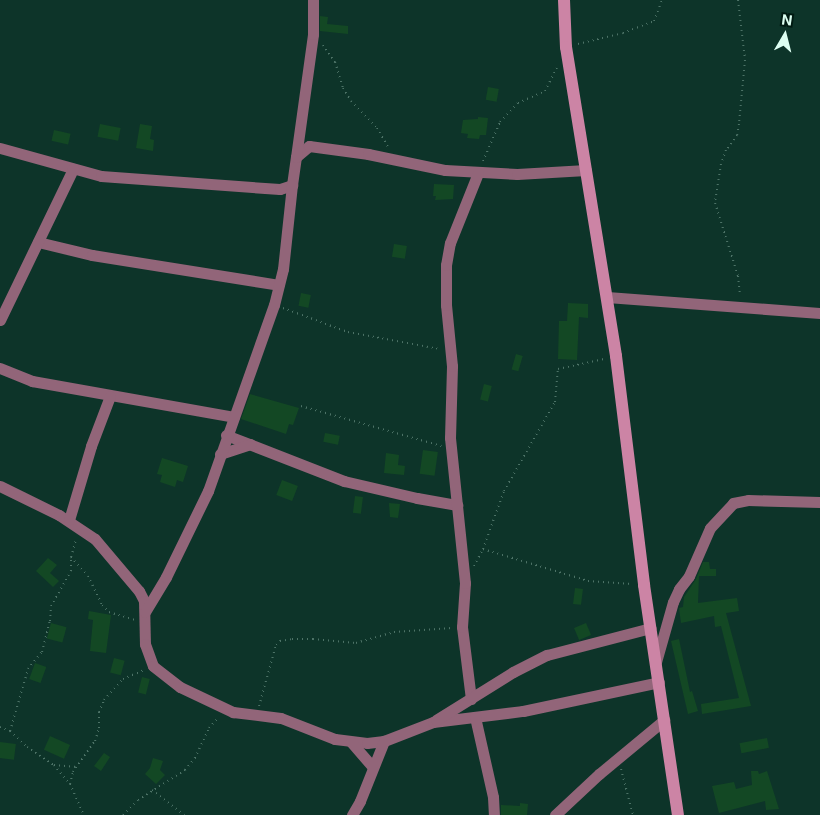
<!DOCTYPE html>
<style>
body{margin:0}
#map{position:relative;width:820px;height:815px;overflow:hidden;background:#0d3429;font-family:Inter,sans-serif}
div>[style]{position:absolute}
[style*='--x']{left:calc(var(--x)*1px);top:calc(var(--y)*1px);width:calc(var(--w)*1px);rotate:calc(var(--a)*1deg)}
.building>*{inset:0;background:#134824;transform-origin:0 0}
.path>*{height:2px;margin-top:-1px;transform-origin:0;background:repeating-linear-gradient(90deg,#4d7367 0 1px,transparent 0 5px)}
.street>*{height:11px;margin:-5.5px;padding:0 5.5px;transform-origin:5.5px;border-radius:5.5px;background:#926579}
.secondary>*{height:12px;margin:-6px;padding:0 6px;transform-origin:6px;border-radius:6px;background:#cc84a5}
span{translate:-50% -50%;white-space:nowrap;text-align:center;line-height:1.15;-webkit-text-stroke:5px #001a12;paint-order:stroke}
.north{position:absolute;left:760px;top:10px;width:50px;height:50px;-webkit-text-stroke:4px #001a12;paint-order:stroke;rotate:8deg;font-size:14px;font-weight:700;line-height:20px;text-align:center;color:#dcfef1}
.north::after{content:'';display:block;margin:auto;width:18px;height:22px;background:#dcfef1;clip-path:polygon(50% 0,100% 100%,50% 72%,0 100%)}
</style>
<div id="map">
<div class="building">
<i style="clip-path:polygon(320px 16px,328px 17px,327px 24px,348px 26px,348px 34px,320px 31px)"></i>
<i style="left:488px;top:87px;width:11px;height:13px;rotate:10deg"></i>
<i style="clip-path:polygon(478px 117px,488px 118px,486px 135px,480px 135px,479px 139px,467px 138px,468px 134px,461px 133px,463px 120px,478px 119px)"></i>
<i style="left:100px;top:124px;width:21px;height:13px;rotate:11deg"></i>
<i style="clip-path:polygon(140px 124px,152px 126px,150px 139px,154px 140px,153px 151px,136px 148px)"></i>
<i style="left:54px;top:130px;width:17px;height:11px;rotate:13deg"></i>
<i style="clip-path:polygon(434px 184px,454px 185px,453px 199px,435px 200px,436px 196px,433px 196px)"></i>
<i style="left:394px;top:244px;width:13px;height:13px;rotate:9deg"></i>
<i style="left:301px;top:293px;width:10px;height:13px;rotate:11deg"></i>
<i style="clip-path:polygon(568px 303px,588px 304px,588px 318px,579px 317px,577px 360px,558px 359px,559px 321px,567px 321px)"></i>
<i style="left:516px;top:354px;width:7px;height:16px;rotate:16deg"></i>
<i style="left:484px;top:384px;width:8px;height:16px;rotate:14deg"></i>
<i style="clip-path:polygon(250px 394px,299px 408px,293px 425px,289px 424px,286px 434px,241px 419px)"></i>
<i style="left:325px;top:433px;width:15px;height:9px;rotate:11deg"></i>
<i style="left:423px;top:450px;width:15px;height:24px;rotate:8deg"></i>
<i style="clip-path:polygon(386px 453px,399px 455px,398px 465px,405px 466px,404px 475px,384px 473px)"></i>
<i style="clip-path:polygon(162px 458px,188px 466px,183px 482px,177px 480px,175px 487px,160px 482px,162px 475px,157px 474px)"></i>
<i style="left:282px;top:480px;width:17px;height:16px;rotate:21deg"></i>
<i style="left:355px;top:496px;width:8px;height:17px;rotate:7deg"></i>
<i style="clip-path:polygon(389px 503px,400px 504px,398px 518px,390px 517px)"></i>
<i style="clip-path:polygon(48px 558px,57px 565px,50px 573px,59px 581px,53px 587px,36px 571px)"></i>
<i style="clip-path:polygon(703px 562px,709px 562px,710px 569px,716px 569px,716px 576px,699px 576px,698px 603px,737px 598px,739px 611px,726px 613px,751px 706px,702px 714px,701px 704px,739px 698px,721px 626px,715px 627px,714px 616px,681px 623px,679px 608px,683px 607px,684px 597px,696px 579px)"></i>
<i style="left:575px;top:588px;width:8px;height:16px;rotate:7deg"></i>
<i style="clip-path:polygon(89px 611px,111px 615px,106px 653px,90px 651px,93px 620px,88px 619px)"></i>
<i style="left:51px;top:623px;width:16px;height:16px;rotate:15deg"></i>
<i style="left:586px;top:623px;width:13px;height:13px;rotate:67deg"></i>
<i style="clip-path:polygon(679px 639px,690px 692px,692px 691px,698px 711px,688px 714px,671px 641px)"></i>
<i style="left:114px;top:658px;width:11px;height:15px;rotate:15deg"></i>
<i style="left:35px;top:663px;width:12px;height:17px;rotate:20deg"></i>
<i style="left:142px;top:677px;width:8px;height:16px;rotate:14deg"></i>
<i style="left:50px;top:736px;width:22px;height:15px;rotate:24deg"></i>
<i style="left:767px;top:738px;width:10px;height:28px;rotate:79deg"></i>
<i style="left:0;top:742px;width:16px;height:16px;rotate:7deg"></i>
<i style="clip-path:polygon(104px 753px,110px 757px,101px 771px,94px 766px)"></i>
<i style="clip-path:polygon(153px 758px,163px 761px,160px 770px,165px 775px,156px 784px,145px 774px,150px 768px)"></i>
<i style="clip-path:polygon(751px 771px,758px 771px,759px 774px,767px 771px,779px 809px,766px 810px,765px 801px,719px 813px,712px 786px,734px 782px,736px 789px,752px 785px)"></i>
<i style="clip-path:polygon(520px 803px,528px 804px,527px 815px,501px 815px,501px 805px,520px 806px)"></i>
</div>
<div class="path">
<i style="--x:738;--y:0;--w:60;--a:83.3"></i>
<i style="--x:745;--y:60;--w:64;--a:95.4"></i>
<i style="--x:739;--y:124;--w:11;--a:100"></i>
<i style="--x:737;--y:135;--w:19;--a:126"></i>
<i style="--x:726;--y:150;--w:15;--a:110"></i>
<i style="--x:721;--y:164;--w:39;--a:99"></i>
<i style="--x:715;--y:203;--w:77;--a:72.5"></i>
<i style="--x:738;--y:276;--w:20;--a:84"></i>
<i style="--x:578;--y:44;--w:46;--a:-13.7"></i>
<i style="--x:623;--y:33;--w:33;--a:-21"></i>
<i style="--x:654;--y:21;--w:22;--a:-69"></i>
<i style="--x:323;--y:45;--w:21;--a:55"></i>
<i style="--x:335;--y:62;--w:27;--a:73"></i>
<i style="--x:343;--y:88;--w:15;--a:58"></i>
<i style="--x:351;--y:101;--w:37;--a:46"></i>
<i style="--x:377;--y:128;--w:22;--a:60"></i>
<i style="--x:483;--y:161;--w:43;--a:-66.4"></i>
<i style="--x:500;--y:122;--w:26;--a:-47"></i>
<i style="--x:518;--y:103;--w:30;--a:-24"></i>
<i style="--x:545;--y:91;--w:29;--a:-63"></i>
<i style="--x:283;--y:308;--w:69;--a:20.3"></i>
<i style="--x:348;--y:332;--w:94;--a:10.5"></i>
<i style="--x:301;--y:406;--w:146;--a:15.9"></i>
<i style="--x:483;--y:549;--w:110;--a:16.9"></i>
<i style="--x:588;--y:581;--w:44;--a:3.9"></i>
<i style="--x:71;--y:557;--w:25;--a:48"></i>
<i style="--x:88;--y:576;--w:32;--a:64"></i>
<i style="--x:102;--y:605;--w:10;--a:45"></i>
<i style="--x:109;--y:612;--w:27;--a:17"></i>
<i style="--x:474;--y:566;--w:19;--a:-62"></i>
<i style="--x:483;--y:549;--w:62;--a:-70.1"></i>
<i style="--x:504;--y:491;--w:103;--a:-60.2"></i>
<i style="--x:555;--y:402;--w:33;--a:-85"></i>
<i style="--x:558;--y:369;--w:47;--a:-12.3"></i>
<i style="--x:259;--y:706;--w:63;--a:-74.4"></i>
<i style="--x:276;--y:645;--w:6;--a:-45"></i>
<i style="--x:280;--y:641;--w:12;--a:-9"></i>
<i style="--x:292;--y:639;--w:21;--a:0"></i>
<i style="--x:313;--y:639;--w:43;--a:5.3"></i>
<i style="--x:356;--y:643;--w:40;--a:-16"></i>
<i style="--x:394;--y:632;--w:58;--a:-3.9"></i>
<i style="--x:0;--y:727;--w:11;--a:22"></i>
<i style="--x:10;--y:731;--w:23;--a:43"></i>
<i style="--x:27;--y:747;--w:32;--a:34"></i>
<i style="--x:54;--y:765;--w:25;--a:50"></i>
<i style="--x:70;--y:784;--w:34;--a:66"></i>
<i style="--x:10;--y:731;--w:65;--a:-73.8"></i>
<i style="--x:28;--y:669;--w:22;--a:-51"></i>
<i style="--x:42;--y:652;--w:32;--a:-76"></i>
<i style="--x:50;--y:621;--w:15;--a:-86"></i>
<i style="--x:51;--y:606;--w:40;--a:-60.3"></i>
<i style="--x:71;--y:571;--w:14;--a:-90"></i>
<i style="--x:71;--y:557;--w:19;--a:-74"></i>
<i style="--x:54;--y:765;--w:23;--a:5"></i>
<i style="--x:621;--y:769;--w:48;--a:75.4"></i>
<i style="--x:70;--y:784;--w:12;--a:-76"></i>
<i style="--x:73;--y:772;--w:38;--a:-55"></i>
<i style="--x:95;--y:741;--w:14;--a:-73"></i>
<i style="--x:99;--y:728;--w:16;--a:-90"></i>
<i style="--x:99;--y:712;--w:13;--a:-67"></i>
<i style="--x:104;--y:700;--w:28;--a:-48"></i>
<i style="--x:123;--y:679;--w:23;--a:-23"></i>
<i style="--x:152;--y:790;--w:41;--a:38"></i>
<i style="--x:123;--y:815;--w:21;--a:-45"></i>
<i style="--x:138;--y:800;--w:56;--a:-32.6"></i>
<i style="--x:185;--y:770;--w:16;--a:-50"></i>
<i style="--x:195;--y:758;--w:33;--a:-65"></i>
<i style="--x:209;--y:728;--w:13;--a:-48"></i>
</div>
<div class="street">
<i style="--x:0;--y:148;--w:105;--a:15.5"></i>
<i style="--x:101;--y:176;--w:179;--a:4.2"></i>
<i style="--x:280;--y:189;--w:13;--a:-18"></i>
<i style="--x:292;--y:185;--w:28;--a:-82"></i>
<i style="--x:296;--y:157;--w:17;--a:-40"></i>
<i style="--x:309;--y:146;--w:60;--a:7.7"></i>
<i style="--x:368;--y:154;--w:79;--a:11.7"></i>
<i style="--x:445;--y:170;--w:72;--a:3.2"></i>
<i style="--x:517;--y:174;--w:69;--a:-3.3"></i>
<i style="--x:296;--y:157;--w:124;--a:-82.1"></i>
<i style="--x:313;--y:34;--w:34;--a:-90"></i>
<i style="--x:38;--y:242;--w:56;--a:13.5"></i>
<i style="--x:92;--y:255;--w:189;--a:9.1"></i>
<i style="--x:607;--y:297;--w:214;--a:4.3"></i>
<i style="--x:0;--y:320;--w:168;--a:-64.2"></i>
<i style="--x:0;--y:368;--w:35;--a:22"></i>
<i style="--x:32;--y:381;--w:205;--a:10.1"></i>
<i style="--x:226;--y:435;--w:127;--a:21.3"></i>
<i style="--x:344;--y:481;--w:75;--a:13.1"></i>
<i style="--x:417;--y:498;--w:41;--a:9.9"></i>
<i style="--x:220;--y:454;--w:32;--a:-18"></i>
<i style="--x:0;--y:486;--w:66;--a:26.2"></i>
<i style="--x:59;--y:515;--w:43;--a:33.7"></i>
<i style="--x:95;--y:539;--w:68;--a:49.8"></i>
<i style="--x:139;--y:591;--w:11;--a:63"></i>
<i style="--x:144;--y:601;--w:43;--a:88.7"></i>
<i style="--x:145;--y:644;--w:23;--a:70"></i>
<i style="--x:153;--y:666;--w:34;--a:38"></i>
<i style="--x:180;--y:687;--w:59;--a:25.3"></i>
<i style="--x:233;--y:712;--w:48;--a:7.1"></i>
<i style="--x:281;--y:718;--w:58;--a:21.3"></i>
<i style="--x:335;--y:739;--w:32;--a:7"></i>
<i style="--x:367;--y:743;--w:17;--a:-7"></i>
<i style="--x:384;--y:741;--w:53;--a:-21.2"></i>
<i style="--x:433;--y:722;--w:91;--a:-7"></i>
<i style="--x:523;--y:711;--w:139;--a:-12"></i>
<i style="--x:69;--y:520;--w:77;--a:-73.4"></i>
<i style="--x:91;--y:446;--w:53;--a:-69.2"></i>
<i style="--x:145;--y:612;--w:41;--a:-59"></i>
<i style="--x:166;--y:577;--w:96;--a:-64"></i>
<i style="--x:208;--y:491;--w:197;--a:-70.5"></i>
<i style="--x:274;--y:305;--w:37;--a:-76"></i>
<i style="--x:283;--y:269;--w:84;--a:-83.9"></i>
<i style="--x:656;--y:662;--w:62;--a:-74.2"></i>
<i style="--x:673;--y:602;--w:14;--a:-65"></i>
<i style="--x:679;--y:589;--w:16;--a:-52"></i>
<i style="--x:689;--y:576;--w:52;--a:-66.4"></i>
<i style="--x:710;--y:528;--w:34;--a:-47"></i>
<i style="--x:733;--y:503;--w:15;--a:-11"></i>
<i style="--x:748;--y:500;--w:72;--a:1.6"></i>
<i style="--x:471;--y:699;--w:73;--a:-97.1"></i>
<i style="--x:462;--y:627;--w:44;--a:-86.1"></i>
<i style="--x:465;--y:583;--w:146;--a:-95.9"></i>
<i style="--x:450;--y:438;--w:72;--a:-88.4"></i>
<i style="--x:452;--y:366;--w:61;--a:-95.6"></i>
<i style="--x:446;--y:305;--w:40;--a:-90"></i>
<i style="--x:446;--y:265;--w:22;--a:-80"></i>
<i style="--x:450;--y:243;--w:75;--a:-68.2"></i>
<i style="--x:475;--y:717;--w:82;--a:77.3"></i>
<i style="--x:493;--y:797;--w:18;--a:87"></i>
<i style="--x:436;--y:720;--w:91;--a:-31.9"></i>
<i style="--x:513;--y:672;--w:38;--a:-27"></i>
<i style="--x:547;--y:655;--w:107;--a:-14.6"></i>
<i style="--x:351;--y:742;--w:32;--a:49"></i>
<i style="--x:352;--y:815;--w:16;--a:-60"></i>
<i style="--x:360;--y:801;--w:65;--a:-68.2"></i>
<i style="--x:555;--y:815;--w:60;--a:-43"></i>
<i style="--x:599;--y:774;--w:85;--a:-39.7"></i>
</div>
<div class="secondary">
<i style="--x:564;--y:0;--w:47;--a:87.6"></i>
<i style="--x:566;--y:47;--w:313;--a:80.8"></i>
<i style="--x:616;--y:356;--w:231;--a:83"></i>
<i style="--x:644;--y:585;--w:232;--a:81.6"></i>
</div>
<div class="north">N</div>
</div>
